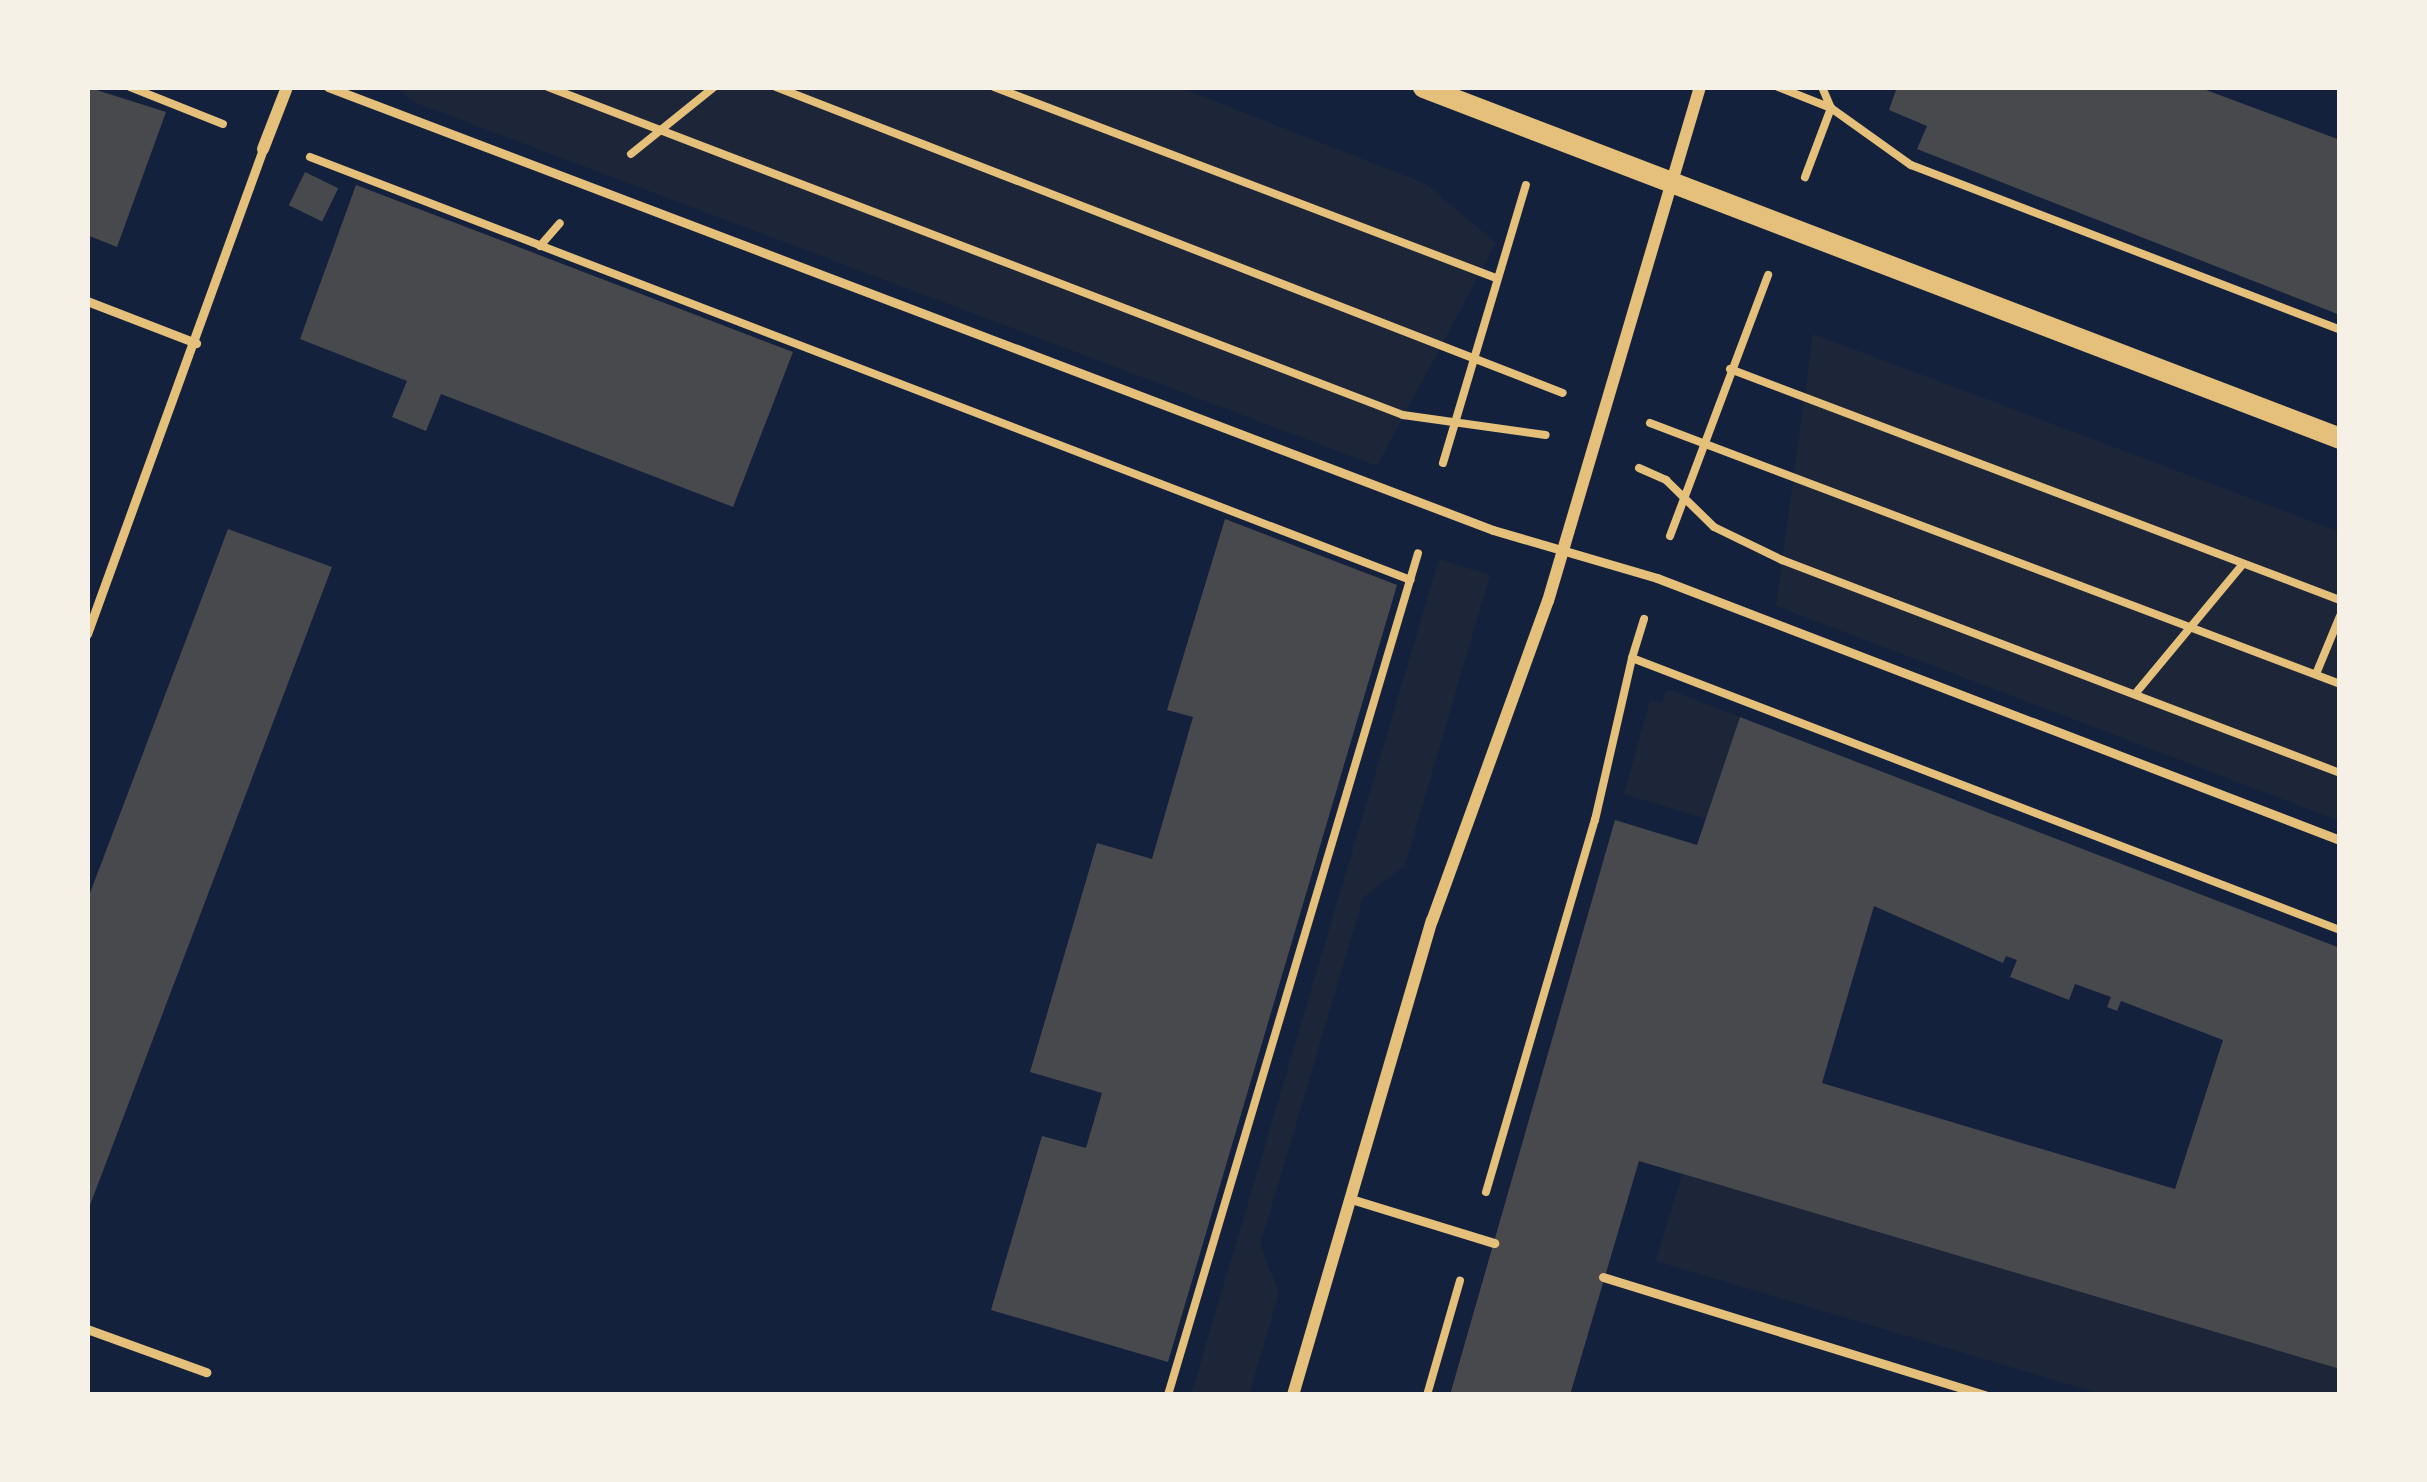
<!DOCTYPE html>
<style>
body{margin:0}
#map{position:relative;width:2427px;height:1482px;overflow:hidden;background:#14213d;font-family:Mulish,sans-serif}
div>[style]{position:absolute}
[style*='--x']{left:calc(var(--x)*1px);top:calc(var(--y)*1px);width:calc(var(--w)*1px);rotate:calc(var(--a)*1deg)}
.green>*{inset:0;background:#1d2539}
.building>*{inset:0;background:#48494c;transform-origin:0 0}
.path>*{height:8px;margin:-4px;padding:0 4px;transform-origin:4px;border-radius:4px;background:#e5c07b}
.service>*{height:9px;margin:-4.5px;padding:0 4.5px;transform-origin:4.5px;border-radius:4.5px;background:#e5c07b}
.minor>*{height:12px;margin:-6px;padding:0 6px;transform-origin:6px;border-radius:6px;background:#e5c07b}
.tertiary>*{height:21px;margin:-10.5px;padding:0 10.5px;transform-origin:10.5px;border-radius:10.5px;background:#e5c07b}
span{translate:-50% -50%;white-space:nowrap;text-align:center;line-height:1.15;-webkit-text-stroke:12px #f6f1e7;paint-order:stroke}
.frame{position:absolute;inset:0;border:90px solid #f6f1e7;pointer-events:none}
</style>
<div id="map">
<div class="green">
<i style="clip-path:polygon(396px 87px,1179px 87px,1426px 184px,1496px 243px,1377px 466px,411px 101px)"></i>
<i style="clip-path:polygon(1813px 334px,2340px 532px,2340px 821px,1776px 606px)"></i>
<i style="clip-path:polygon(1439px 559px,1490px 575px,1405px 865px,1363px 898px,1281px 1175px,1260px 1245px,1279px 1293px,1249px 1395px,1191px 1395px)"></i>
<i style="clip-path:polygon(1667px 689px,1740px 717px,1706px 819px,1624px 794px,1650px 700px,1662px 703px)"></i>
<i style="clip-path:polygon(1682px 1174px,2340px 1369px,2340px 1395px,2104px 1395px,1656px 1261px)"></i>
</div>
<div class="building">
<i style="clip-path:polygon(87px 87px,166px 112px,117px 247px,87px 235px)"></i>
<i style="clip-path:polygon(1897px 87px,2198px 87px,2340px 140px,2340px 315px,1917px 149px,1927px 126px,1889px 110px)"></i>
<i style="left:305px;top:172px;width:37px;height:37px;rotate:26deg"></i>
<i style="clip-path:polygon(356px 185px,793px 352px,733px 507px,441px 394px,426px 431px,392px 417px,407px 381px,300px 339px)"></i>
<i style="clip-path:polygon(1225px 519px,1397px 585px,1168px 1362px,991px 1310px,1042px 1136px,1086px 1148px,1102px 1093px,1030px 1072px,1097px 843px,1152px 859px,1193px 717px,1167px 710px)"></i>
<i style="clip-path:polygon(228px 529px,332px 567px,87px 1213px,87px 901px)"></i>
<i style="clip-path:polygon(evenodd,1740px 717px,2340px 948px,2340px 1369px,1639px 1161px,1570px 1395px,1450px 1395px,1615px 820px,1697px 845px,1740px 717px,1874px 906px,2003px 963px,2006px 956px,2017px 960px,2010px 977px,2069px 1000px,2075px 984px,2111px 997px,2107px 1007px,2117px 1011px,2121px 1001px,2223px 1040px,2175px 1189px,1822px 1083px,1874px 906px)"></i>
</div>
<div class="path">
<i style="--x:130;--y:87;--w:100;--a:21.7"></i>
<i style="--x:548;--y:87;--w:916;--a:20.99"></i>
<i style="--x:1403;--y:415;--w:144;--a:8"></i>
<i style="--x:776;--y:87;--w:844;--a:21.25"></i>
<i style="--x:994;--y:87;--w:537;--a:20.83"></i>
<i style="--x:1778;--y:87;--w:57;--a:21.6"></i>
<i style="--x:1831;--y:108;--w:74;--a:110.6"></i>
<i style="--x:1822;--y:87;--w:23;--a:67"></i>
<i style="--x:1831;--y:108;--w:98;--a:35.5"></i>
<i style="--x:1911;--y:165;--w:460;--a:21"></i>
<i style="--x:631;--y:154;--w:107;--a:-38.9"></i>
<i style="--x:310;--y:157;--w:1179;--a:21.02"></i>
<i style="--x:540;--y:246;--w:30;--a:-49"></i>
<i style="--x:1730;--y:369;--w:652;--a:20.74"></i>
<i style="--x:1650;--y:423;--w:738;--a:20.72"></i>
<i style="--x:1443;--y:463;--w:290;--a:-73.4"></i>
<i style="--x:1639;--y:468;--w:30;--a:24"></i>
<i style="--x:1666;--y:480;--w:67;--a:44.4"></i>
<i style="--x:1714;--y:527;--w:76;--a:25.9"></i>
<i style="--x:1782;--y:560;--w:597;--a:20.89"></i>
<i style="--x:1670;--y:536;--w:279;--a:-69.4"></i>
<i style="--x:1632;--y:658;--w:41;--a:-72.9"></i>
<i style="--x:2316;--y:674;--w:63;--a:-67.5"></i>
<i style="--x:2135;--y:694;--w:168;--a:-50.3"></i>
<i style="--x:1486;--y:1192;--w:388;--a:-73.7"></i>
<i style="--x:1595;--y:820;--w:166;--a:-77.1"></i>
<i style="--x:1632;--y:658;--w:758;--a:21.02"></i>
<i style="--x:1168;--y:1395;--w:878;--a:-73.46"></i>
<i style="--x:1427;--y:1395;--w:119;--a:-73.9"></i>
</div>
<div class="service">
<i style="--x:328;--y:87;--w:1246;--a:20.82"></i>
<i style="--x:1493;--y:530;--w:171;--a:16.3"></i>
<i style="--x:1657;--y:578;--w:732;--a:20.99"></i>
<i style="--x:87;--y:301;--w:117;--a:21.1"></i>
<i style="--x:87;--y:634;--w:516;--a:-70.05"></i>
<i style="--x:1351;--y:1199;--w:150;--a:17.1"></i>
<i style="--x:1603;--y:1277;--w:400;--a:17.2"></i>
<i style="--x:87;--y:1329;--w:127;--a:19.9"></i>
</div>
<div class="minor">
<i style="--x:263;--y:149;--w:66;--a:-68.8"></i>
<i style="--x:1293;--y:1395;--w:494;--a:-73.7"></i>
<i style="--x:1432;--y:921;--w:340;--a:-70.1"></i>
<i style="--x:1548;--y:601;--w:536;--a:-73.53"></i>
</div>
<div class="tertiary">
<i style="--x:1423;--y:87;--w:982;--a:20.95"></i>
</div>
<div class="frame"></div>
</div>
